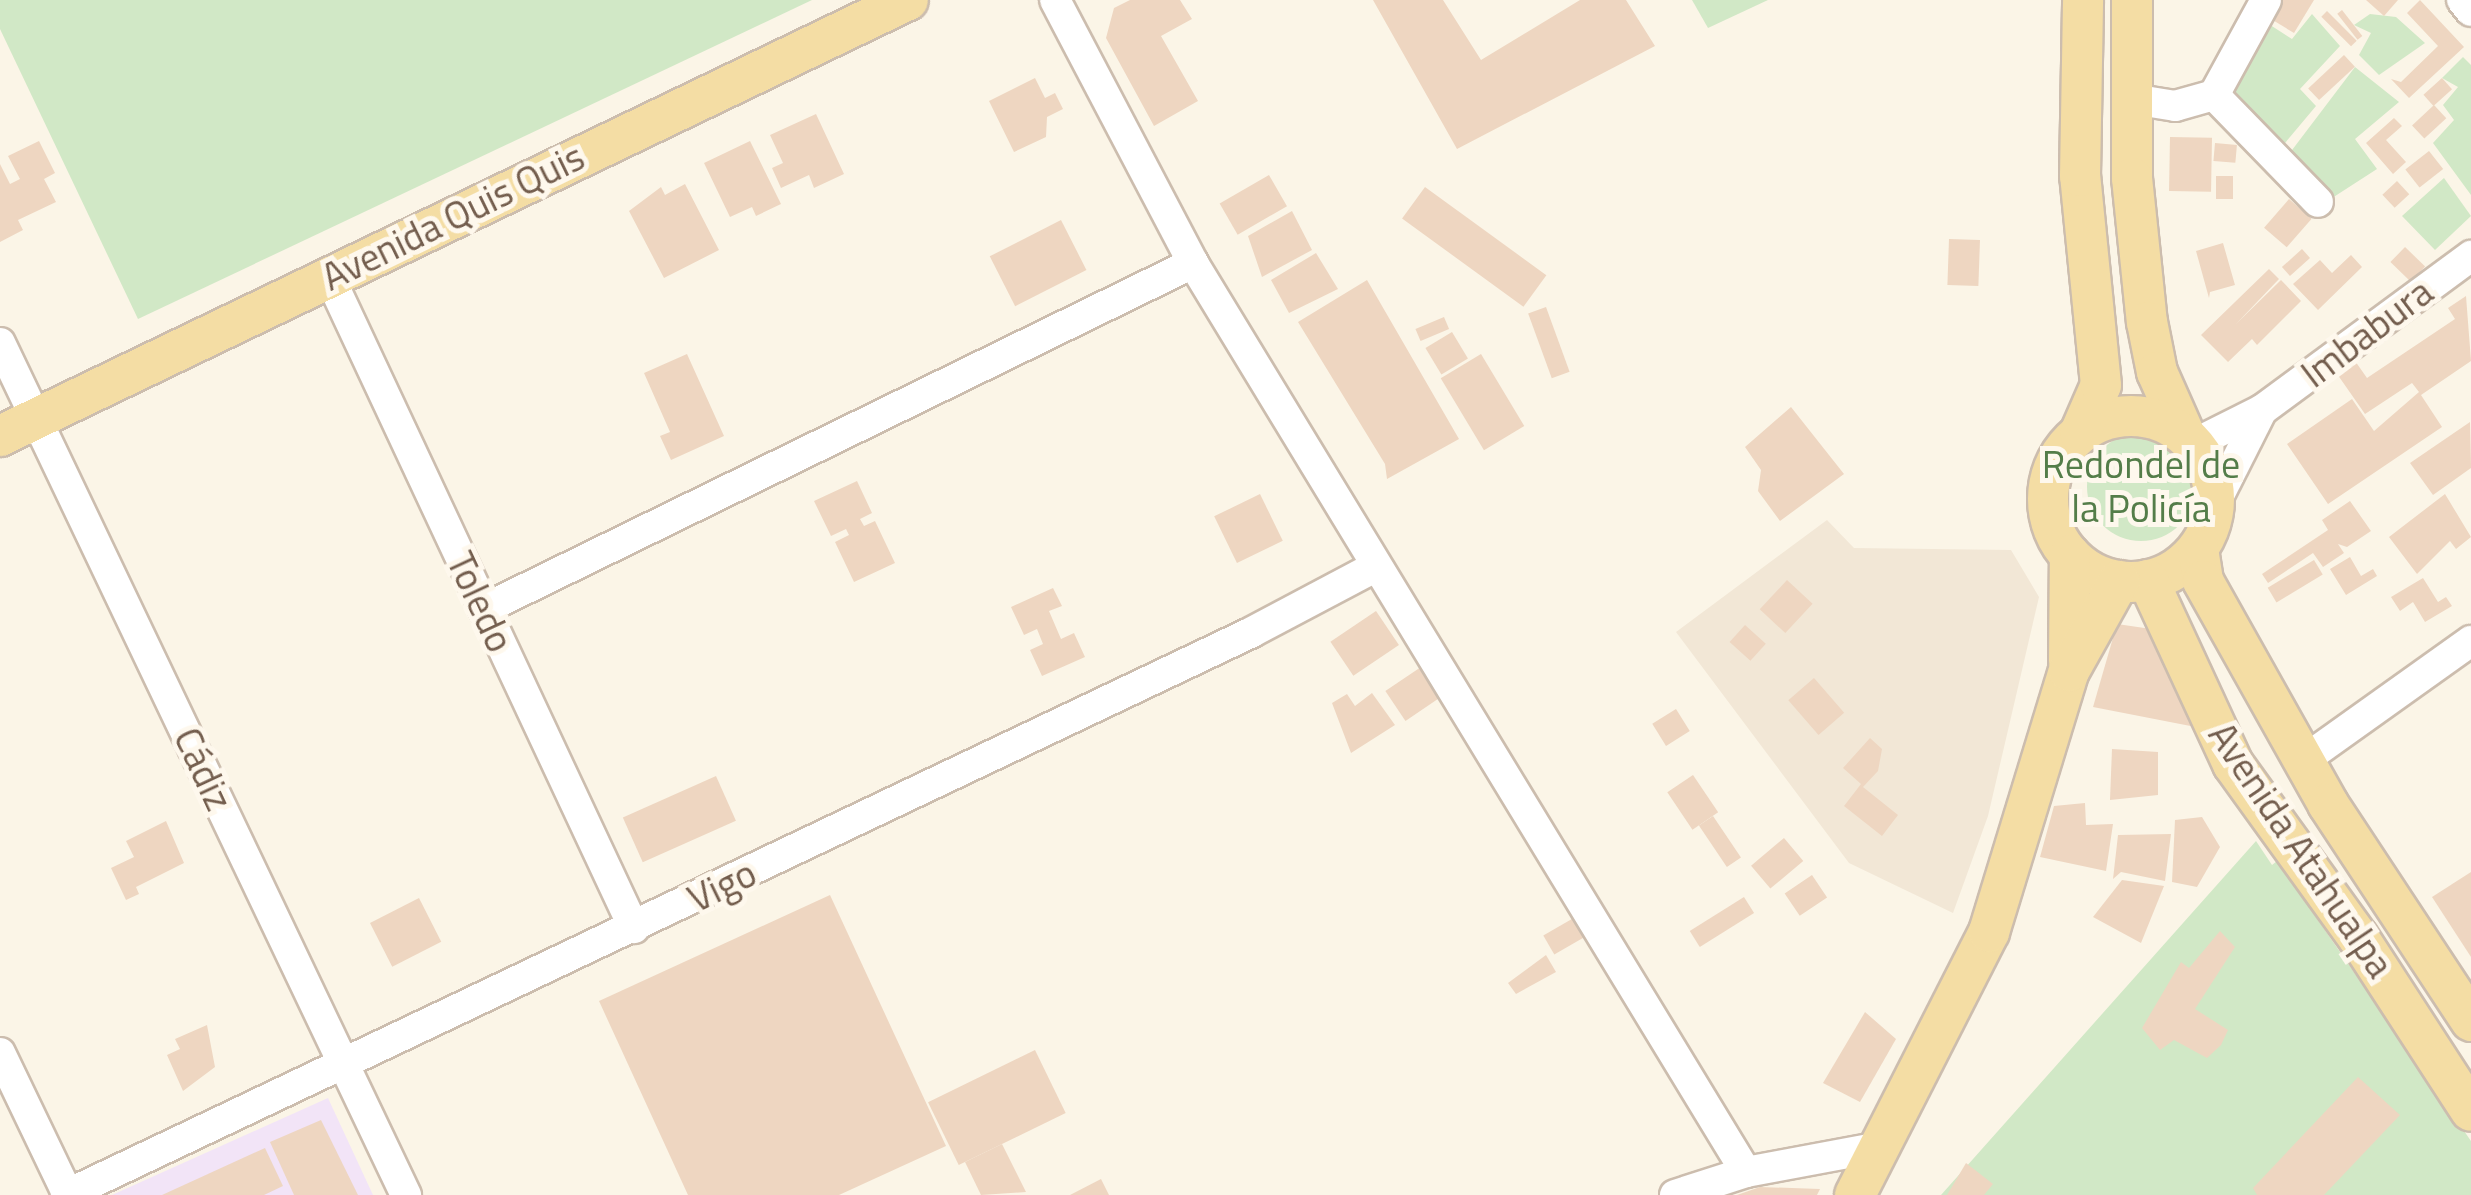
<!DOCTYPE html>
<meta charset="utf-8">
<style>
body{margin:0}
#map{position:relative;width:2471px;height:1195px;overflow:hidden;background:#fbf5e7;font-family:"Titillium Web",sans-serif}
div>[style]{position:absolute}
[style*='--x']{left:calc(var(--x)*1px);top:calc(var(--y)*1px);width:calc(var(--w)*1px);rotate:calc(var(--a)*1deg)}
.residential>*{inset:0;background:#f2e7d6}
.education>*{inset:0;background:#f2e4f7}
.green>*{inset:0;background:#d1e8c6}
.round{border-radius:50%}
.building>*{inset:0;background:#eed6c1;transform-origin:0 0}
.roads{filter:drop-shadow(2px 0 #ccbdae) drop-shadow(-2px 0 #ccbdae) drop-shadow(0 2px #ccbdae) drop-shadow(0 -2px #ccbdae)}
.minor>*{height:30px;margin:-15px;padding:0 15px;transform-origin:15px;border-radius:15px;background:#fff}
.major>*{height:40px;margin:-20px;padding:0 20px;transform-origin:20px;border-radius:20px;background:#f4dda4}
.major>.ring{margin:-20px;padding:0;box-sizing:content-box;background:none;border:40px solid #f4dda4;border-radius:50%}
span{translate:-50% -50%;white-space:nowrap;text-align:center;line-height:1.15;-webkit-text-stroke:10px #fef8ed;paint-order:stroke}
.street-label{font-size:38px;color:#735d4d}
.park-label{font-size:38px;color:#547d49}
</style>
<div id="map">
<div class="residential">
<i style="clip-path:polygon(1827px 520px,1854px 548px,2011px 550px,2039px 597px,1988px 816px,1953px 913px,1849px 863px,1676px 632px)"></i>
</div>
<div class="education">
<i style="clip-path:polygon(328px 1098px,373px 1195px,112px 1195px)"></i>
</div>
<div class="green">
<i style="clip-path:polygon(0 0,812px 0,138px 319px,0 29px)"></i>
<i style="clip-path:polygon(1692px 0,1768px 0,1708px 28px)"></i>
<i style="clip-path:polygon(2312px 14px,2340px 46px,2300px 89px,2316px 106px,2275px 155px,2218px 105px,2261px 19px,2292px 39px)"></i>
<i style="clip-path:polygon(2370px 14px,2396px 17px,2425px 43px,2379px 75px,2359px 55px,2371px 33px,2354px 25px)"></i>
<i style="clip-path:polygon(2463px 57px,2471px 65px,2471px 195px,2433px 143px,2454px 120px,2443px 105px,2458px 87px,2442px 78px)"></i>
<i style="clip-path:polygon(2355px 67px,2399px 102px,2355px 139px,2377px 169px,2329px 200px,2283px 162px)"></i>
<i style="clip-path:polygon(2444px 178px,2471px 216px,2435px 250px,2402px 216px)"></i>
<i class="round" style="left:2087px;top:433px;width:108px;height:108px"></i>
<i style="clip-path:polygon(2256px 841px,2272px 865px,2277px 861px,2471px 1141px,2471px 1195px,1941px 1195px)"></i>
</div>
<div class="building">
<i style="clip-path:polygon(1130px 0,1180px 0,1192px 19px,1161px 36px,1198px 101px,1154px 126px,1106px 38px,1114px 8px)"></i>
<i style="clip-path:polygon(1373px 0,1443px 0,1481px 60px,1580px 0,1626px 0,1655px 46px,1457px 149px)"></i>
<i style="clip-path:polygon(2269px 0,2314px 0,2294px 33px,2261px 13px)"></i>
<i style="clip-path:polygon(2366px 0,2398px 0,2384px 16px)"></i>
<i style="clip-path:polygon(2420px 0,2464px 47px,2409px 98px,2391px 79px,2401px 82px,2438px 46px,2407px 13px)"></i>
<i style="left:2342px;top:10px;width:33px;height:6px;rotate:52deg"></i>
<i style="left:2327px;top:11px;width:42px;height:8px;rotate:45deg"></i>
<i style="left:2344px;top:55px;width:16px;height:49px;rotate:47deg"></i>
<i style="clip-path:polygon(1035px 78px,1045px 98px,1055px 93px,1063px 109px,1047px 117px,1046px 137px,1014px 152px,989px 101px)"></i>
<i style="left:2442px;top:78px;width:15px;height:25px;rotate:48deg"></i>
<i style="left:2434px;top:105px;width:18px;height:30px;rotate:47deg"></i>
<i style="clip-path:polygon(816px 114px,844px 174px,814px 188px,809px 175px,781px 188px,772px 168px,783px 163px,770px 135px)"></i>
<i style="clip-path:polygon(2394px 118px,2402px 126px,2386px 140px,2406px 162px,2393px 174px,2366px 143px)"></i>
<i style="left:2170px;top:137px;width:42px;height:54px;rotate:1deg"></i>
<i style="clip-path:polygon(39px 141px,55px 173px,44px 179px,56px 202px,18px 220px,23px 230px,0 242px,0 164px,10px 184px,20px 179px,8px 156px)"></i>
<i style="clip-path:polygon(750px 141px,781px 204px,756px 216px,752px 207px,730px 217px,704px 163px)"></i>
<i style="left:2215px;top:143px;width:22px;height:18px;rotate:5deg"></i>
<i style="left:2429px;top:151px;width:23px;height:30px;rotate:52deg"></i>
<i style="left:1269px;top:175px;width:36px;height:57px;rotate:60deg"></i>
<i style="left:2216px;top:176px;width:17px;height:23px"></i>
<i style="left:2397px;top:181px;width:18px;height:20px;rotate:47deg"></i>
<i style="clip-path:polygon(685px 184px,719px 250px,664px 278px,629px 211px,661px 187px,665px 195px)"></i>
<i style="left:1425px;top:187px;width:150px;height:39px;rotate:36deg"></i>
<i style="left:2289px;top:199px;width:30px;height:38px;rotate:41deg"></i>
<i style="clip-path:polygon(1292px 211px,1312px 250px,1262px 277px,1248px 236px)"></i>
<i style="left:1061px;top:220px;width:56px;height:80px;rotate:63deg"></i>
<i style="left:1949px;top:239px;width:31px;height:46px;rotate:2deg"></i>
<i style="clip-path:polygon(2223px 243px,2235px 285px,2210px 292px,2209px 298px,2196px 251px)"></i>
<i style="left:2405px;top:247px;width:28px;height:21px;rotate:44deg"></i>
<i style="left:2302px;top:249px;width:12px;height:27px;rotate:48deg"></i>
<i style="clip-path:polygon(1316px 253px,1338px 289px,1289px 313px,1271px 280px)"></i>
<i style="clip-path:polygon(2351px 255px,2362px 267px,2318px 310px,2293px 284px,2320px 260px,2332px 273px)"></i>
<i style="clip-path:polygon(2269px 269px,2279px 279px,2236px 324px,2281px 280px,2301px 301px,2257px 345px,2252px 339px,2228px 362px,2201px 335px)"></i>
<i style="clip-path:polygon(1367px 280px,1459px 439px,1387px 479px,1385px 464px,1298px 322px)"></i>
<i style="clip-path:polygon(2466px 296px,2471px 361px,2421px 395px,2442px 427px,2328px 504px,2287px 444px,2352px 399px,2374px 431px,2419px 392px,2412px 383px,2365px 414px,2335px 371px,2353px 358px,2367px 378px,2455px 319px,2448px 308px)"></i>
<i style="left:1546px;top:307px;width:69px;height:19px;rotate:70deg"></i>
<i style="left:1444px;top:317px;width:13px;height:31px;rotate:67deg"></i>
<i style="left:1452px;top:332px;width:31px;height:31px;rotate:59deg"></i>
<i style="clip-path:polygon(687px 354px,724px 436px,671px 460px,660px 436px,670px 432px,644px 373px)"></i>
<i style="left:1481px;top:354px;width:84px;height:47px;rotate:59deg"></i>
<i style="clip-path:polygon(1791px 407px,1844px 474px,1780px 521px,1758px 491px,1761px 470px,1745px 447px)"></i>
<i style="clip-path:polygon(2470px 422px,2471px 468px,2433px 495px,2410px 463px)"></i>
<i style="clip-path:polygon(857px 481px,872px 513px,860px 519px,864px 526px,875px 521px,895px 563px,854px 582px,835px 542px,849px 535px,846px 529px,831px 536px,814px 501px)"></i>
<i style="left:1260px;top:494px;width:52px;height:51px;rotate:64deg"></i>
<i style="clip-path:polygon(2445px 494px,2471px 537px,2456px 549px,2450px 541px,2417px 574px,2389px 537px)"></i>
<i style="clip-path:polygon(2350px 501px,2371px 531px,2347px 547px,2338px 544px,2344px 553px,2323px 567px,2313px 553px,2268px 583px,2262px 574px,2328px 530px,2322px 520px)"></i>
<i style="clip-path:polygon(2350px 557px,2361px 576px,2373px 569px,2377px 576px,2346px 595px,2330px 569px)"></i>
<i style="left:2314px;top:560px;width:17px;height:54px;rotate:59deg"></i>
<i style="clip-path:polygon(2423px 578px,2438px 602px,2446px 597px,2452px 606px,2425px 622px,2413px 602px,2400px 611px,2391px 597px)"></i>
<i style="left:1787px;top:580px;width:35px;height:40px;rotate:43deg"></i>
<i style="clip-path:polygon(1053px 588px,1062px 606px,1049px 611px,1061px 639px,1074px 633px,1085px 657px,1042px 676px,1030px 650px,1043px 644px,1037px 629px,1024px 635px,1011px 607px)"></i>
<i style="left:1376px;top:611px;width:41px;height:55px;rotate:56deg"></i>
<i style="clip-path:polygon(2117px 624px,2165px 631px,2211px 730px,2093px 707px)"></i>
<i style="left:1745px;top:625px;width:28px;height:23px;rotate:42deg"></i>
<i style="left:1421px;top:667px;width:36px;height:43px;rotate:56deg"></i>
<i style="left:1814px;top:678px;width:46px;height:34px;rotate:49deg"></i>
<i style="clip-path:polygon(1372px 693px,1395px 725px,1351px 753px,1332px 703px,1347px 694px,1355px 706px)"></i>
<i style="left:1676px;top:709px;width:26px;height:28px;rotate:58deg"></i>
<i style="clip-path:polygon(1870px 738px,1882px 749px,1878px 771px,1863px 787px,1898px 815px,1882px 836px,1844px 806px,1861px 784px,1843px 768px)"></i>
<i style="clip-path:polygon(2112px 749px,2158px 752px,2158px 795px,2110px 800px)"></i>
<i style="left:1693px;top:775px;width:45px;height:31px;rotate:56deg"></i>
<i style="left:716px;top:776px;width:49px;height:102px;rotate:66deg"></i>
<i style="clip-path:polygon(2085px 803px,2086px 825px,2113px 824px,2106px 871px,2040px 857px,2054px 806px)"></i>
<i style="left:1713px;top:816px;width:50px;height:17px;rotate:56deg"></i>
<i style="clip-path:polygon(2202px 817px,2220px 847px,2197px 887px,2172px 882px,2175px 820px)"></i>
<i style="clip-path:polygon(166px 821px,184px 863px,136px 887px,139px 894px,126px 900px,111px 868px,134px 857px,126px 841px)"></i>
<i style="clip-path:polygon(2171px 834px,2165px 881px,2121px 872px,2113px 879px,2118px 835px)"></i>
<i style="left:1784px;top:838px;width:30px;height:43px;rotate:50deg"></i>
<i style="clip-path:polygon(2471px 872px,2471px 957px,2432px 897px)"></i>
<i style="left:1812px;top:875px;width:27px;height:33px;rotate:56deg"></i>
<i style="clip-path:polygon(2122px 880px,2164px 886px,2141px 943px,2093px 917px)"></i>
<i style="clip-path:polygon(830px 895px,946px 1146px,839px 1195px,688px 1195px,599px 1001px)"></i>
<i style="left:1744px;top:897px;width:19px;height:64px;rotate:58deg"></i>
<i style="left:419px;top:898px;width:49px;height:55px;rotate:63deg"></i>
<i style="left:1584px;top:912px;width:22px;height:47px;rotate:60deg"></i>
<i style="clip-path:polygon(2220px 931px,2235px 947px,2195px 1009px,2228px 1030px,2221px 1045px,2207px 1058px,2174px 1040px,2160px 1050px,2142px 1028px,2181px 962px,2189px 968px)"></i>
<i style="clip-path:polygon(1546px 955px,1556px 972px,1516px 994px,1508px 983px)"></i>
<i style="clip-path:polygon(1865px 1012px,1896px 1039px,1860px 1102px,1823px 1083px)"></i>
<i style="clip-path:polygon(207px 1025px,215px 1067px,183px 1091px,167px 1055px,180px 1049px,175px 1039px)"></i>
<i style="left:1035px;top:1050px;width:70px;height:119px;rotate:64deg"></i>
<i style="clip-path:polygon(2358px 1077px,2400px 1115px,2324px 1195px,2257px 1195px,2253px 1188px)"></i>
<i style="clip-path:polygon(321px 1120px,358px 1195px,294px 1195px,270px 1142px)"></i>
<i style="clip-path:polygon(1002px 1144px,1026px 1192px,981px 1195px,965px 1162px)"></i>
<i style="clip-path:polygon(265px 1148px,283px 1186px,264px 1195px,162px 1195px)"></i>
<i style="clip-path:polygon(1966px 1163px,1993px 1184px,1984px 1195px,1947px 1195px)"></i>
<i style="clip-path:polygon(1101px 1179px,1109px 1195px,1070px 1195px)"></i>
<i style="clip-path:polygon(1760px 1187px,1820px 1189px,1817px 1195px,1737px 1195px)"></i>
</div>
<div class="roads">
<div class="minor">
<i style="--x:1055;--y:0;--w:297;--a:62.3"></i>
<i style="--x:1193;--y:263;--w:1064;--a:58.69"></i>
<i style="--x:2462;--y:0;--w:14;--a:51"></i>
<i style="--x:2214;--y:95;--w:149;--a:45.8"></i>
<i style="--x:2132;--y:99;--w:44;--a:9.2"></i>
<i style="--x:2175;--y:106;--w:41;--a:-15.8"></i>
<i style="--x:2214;--y:95;--w:108;--a:-61.3"></i>
<i style="--x:329;--y:276;--w:720;--a:64.93"></i>
<i style="--x:0;--y:343;--w:944;--a:64.52"></i>
<i style="--x:2194;--y:444;--w:76;--a:-26.6"></i>
<i style="--x:2262;--y:410;--w:260;--a:-36.4"></i>
<i style="--x:2215;--y:503;--w:104;--a:-63.2"></i>
<i style="--x:484;--y:609;--w:789;--a:-26.01"></i>
<i style="--x:2304;--y:760;--w:205;--a:-35.5"></i>
<i style="--x:0;--y:1053;--w:157;--a:64.4"></i>
<i style="--x:66;--y:1195;--w:1313;--a:-25.39"></i>
<i style="--x:1252;--y:632;--w:137;--a:-27.9"></i>
<i style="--x:1675;--y:1195;--w:75;--a:-17.9"></i>
<i style="--x:1746;--y:1172;--w:135;--a:-10.6"></i>
</div>
<div class="major">
<i style="--x:2132;--y:0;--w:178;--a:90"></i>
<i style="--x:2132;--y:178;--w:145;--a:84.1"></i>
<i style="--x:2147;--y:322;--w:51;--a:78.7"></i>
<i style="--x:2157;--y:372;--w:67;--a:66.1"></i>
<i class="ring" style="left:2048px;top:416px;width:126px;height:126px"></i>
<i style="--x:2080;--y:433;--w:52;--a:-66.4"></i>
<i style="--x:2101;--y:385;--w:210;--a:-95.7"></i>
<i style="--x:2080;--y:176;--w:176;--a:-89"></i>
<i style="--x:0;--y:436;--w:1007;--a:-25.65"></i>
<i style="--x:2198;--y:549;--w:32;--a:81"></i>
<i style="--x:2203;--y:581;--w:256;--a:60.7"></i>
<i style="--x:2328;--y:804;--w:260;--a:56.6"></i>
<i style="--x:2148;--y:580;--w:203;--a:65.2"></i>
<i style="--x:2233;--y:764;--w:213;--a:54.2"></i>
<i style="--x:2358;--y:937;--w:207;--a:57"></i>
<i style="--x:2069;--y:661;--w:106;--a:-89.5"></i>
<i style="--x:1855;--y:1195;--w:295;--a:-63"></i>
<i style="--x:1989;--y:932;--w:273;--a:-73"></i>
<i style="--x:2069;--y:671;--w:103;--a:-60.9"></i>
</div>
</div>
<div class="street-label">
<span style="left:453px;top:217px;rotate:-26deg">Avenida Quis Quis</span>
<span style="left:2367px;top:333px;rotate:-37deg">Imbabura</span>
<span style="left:480px;top:602px;rotate:65deg">Toledo</span>
<span style="left:203px;top:769px;rotate:65deg">Cádiz</span>
<span style="left:2301px;top:850px;rotate:56deg">Avenida Atahualpa</span>
<span style="left:722px;top:886px;rotate:-26deg">Vigo</span>
</div>
<div class="park-label">
<span style="left:2141px;top:487px">Redondel de<br>la Policía</span>
</div>
</div>
